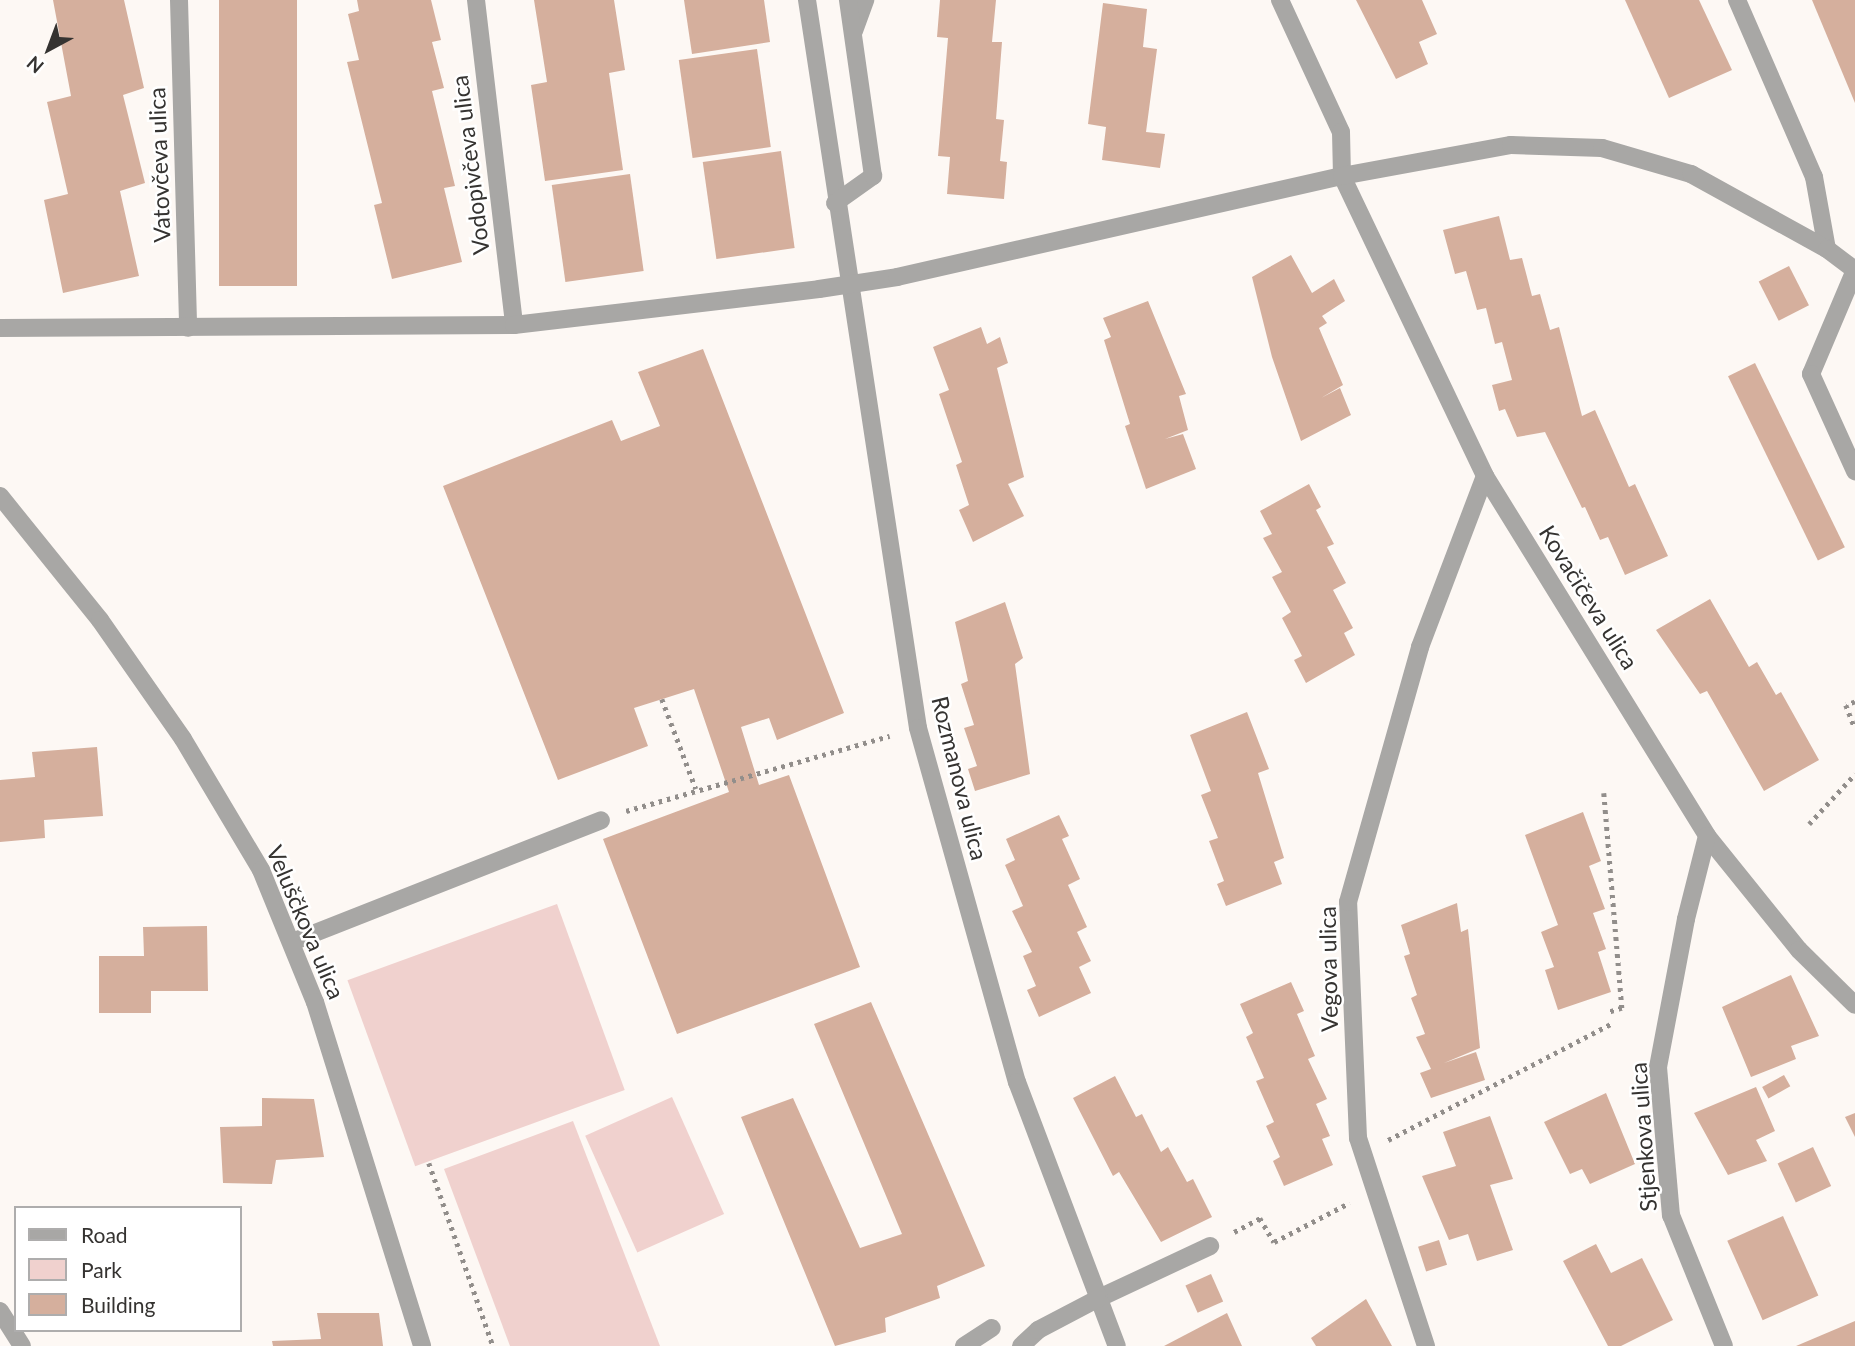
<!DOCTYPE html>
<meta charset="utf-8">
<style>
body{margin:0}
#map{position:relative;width:1855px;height:1346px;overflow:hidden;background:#fdf8f4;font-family:Lato,sans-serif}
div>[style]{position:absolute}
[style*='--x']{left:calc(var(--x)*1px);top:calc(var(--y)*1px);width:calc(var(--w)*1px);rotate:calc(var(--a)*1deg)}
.green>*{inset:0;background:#f0d1ce;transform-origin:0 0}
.building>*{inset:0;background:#d5af9d;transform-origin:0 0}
.path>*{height:4.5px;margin-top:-2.25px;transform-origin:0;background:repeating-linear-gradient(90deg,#928e8b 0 3.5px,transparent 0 8.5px)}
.service>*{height:18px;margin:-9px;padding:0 9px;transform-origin:9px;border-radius:9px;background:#a8a7a5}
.minor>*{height:18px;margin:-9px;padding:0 9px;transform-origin:9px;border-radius:9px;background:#a8a7a5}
.tertiary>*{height:18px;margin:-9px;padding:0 9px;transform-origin:9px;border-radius:9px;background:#a8a7a5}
span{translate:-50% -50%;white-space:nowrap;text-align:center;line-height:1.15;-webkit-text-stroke:5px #fff;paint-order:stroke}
.street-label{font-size:23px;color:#353331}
.legend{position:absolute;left:14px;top:1206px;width:228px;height:126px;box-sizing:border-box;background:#fff;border:2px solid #aeadad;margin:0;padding:9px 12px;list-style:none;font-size:21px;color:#353331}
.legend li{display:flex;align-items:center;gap:14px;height:35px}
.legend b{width:35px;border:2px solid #aeadad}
.north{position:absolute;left:14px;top:14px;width:70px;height:70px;-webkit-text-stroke:5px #fff;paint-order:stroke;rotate:221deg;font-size:19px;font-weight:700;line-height:28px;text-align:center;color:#353331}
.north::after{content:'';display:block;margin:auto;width:24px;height:32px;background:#353331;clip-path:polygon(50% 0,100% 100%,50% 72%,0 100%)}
</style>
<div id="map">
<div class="green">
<i style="left:557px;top:904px;width:198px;height:223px;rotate:70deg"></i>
<i style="left:672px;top:1097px;width:128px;height:95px;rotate:66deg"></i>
<i style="clip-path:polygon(573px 1121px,660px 1346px,510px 1346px,444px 1169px)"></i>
</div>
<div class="building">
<i style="clip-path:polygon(53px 0,124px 0,144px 88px,123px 95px,145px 183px,120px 191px,139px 276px,63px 293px,44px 200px,68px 194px,47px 102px,71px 96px)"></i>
<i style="left:219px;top:0;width:78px;height:286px"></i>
<i style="clip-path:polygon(357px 0,431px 0,441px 40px,432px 42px,444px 88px,432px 91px,455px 186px,444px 188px,462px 262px,392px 279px,374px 205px,382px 203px,347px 62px,359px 60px,348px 14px,359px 11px)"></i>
<i style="clip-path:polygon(534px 0,614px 0,625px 70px,609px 73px,623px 170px,545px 181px,531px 85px,547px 82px)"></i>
<i style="clip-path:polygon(684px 0,764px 0,770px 42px,692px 54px)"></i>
<i style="clip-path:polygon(940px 0,996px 0,992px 42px,1002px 42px,996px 119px,1004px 120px,1000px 161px,1007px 162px,1004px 199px,947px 194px,950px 157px,938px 156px,948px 38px,937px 37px)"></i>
<i style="clip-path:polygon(1356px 0,1422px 0,1437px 34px,1419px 42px,1428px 64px,1396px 79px)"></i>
<i style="clip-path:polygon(1625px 0,1699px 0,1732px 70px,1669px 98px)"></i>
<i style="clip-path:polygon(1812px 0,1855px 0,1855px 103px)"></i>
<i style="clip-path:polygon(1103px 3px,1147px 9px,1143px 47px,1157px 49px,1146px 132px,1165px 134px,1160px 168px,1102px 160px,1106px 127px,1088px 124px)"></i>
<i style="left:757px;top:49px;width:99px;height:79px;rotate:82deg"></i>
<i style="left:781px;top:151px;width:98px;height:79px;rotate:82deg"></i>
<i style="left:630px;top:174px;width:98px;height:79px;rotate:82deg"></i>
<i style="clip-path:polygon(1499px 216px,1510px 260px,1522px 258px,1532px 296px,1540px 294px,1550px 330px,1559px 327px,1582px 416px,1595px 410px,1629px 487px,1635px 484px,1668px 556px,1625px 575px,1608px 537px,1600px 540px,1585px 507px,1582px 508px,1545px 432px,1517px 437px,1505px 409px,1499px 411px,1492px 385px,1512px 380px,1502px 342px,1495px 344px,1486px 308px,1477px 310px,1466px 271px,1455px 274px,1443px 230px)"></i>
<i style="clip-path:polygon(1291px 255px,1312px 293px,1334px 279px,1345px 301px,1322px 316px,1327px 323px,1319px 328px,1343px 385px,1321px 398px,1340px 388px,1351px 415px,1301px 441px,1272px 357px,1252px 277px)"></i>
<i style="left:1789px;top:266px;width:44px;height:34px;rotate:63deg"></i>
<i style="clip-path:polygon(1148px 301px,1186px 394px,1179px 396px,1188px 430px,1165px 439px,1183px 434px,1196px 469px,1146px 489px,1125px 426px,1130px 424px,1104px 340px,1111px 337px,1103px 318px)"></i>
<i style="clip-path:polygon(981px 327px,987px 344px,1000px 337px,1008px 363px,997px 368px,1024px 477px,1008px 484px,1024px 516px,973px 542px,959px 510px,969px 505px,956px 465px,962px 462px,939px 394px,949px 390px,933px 347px)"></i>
<i style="clip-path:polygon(703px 349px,844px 713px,777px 740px,769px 718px,741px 727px,759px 785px,789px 775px,860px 967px,677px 1034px,603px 839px,729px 792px,694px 689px,634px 708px,648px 746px,558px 780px,443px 486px,612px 420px,621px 441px,660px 426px,638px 372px)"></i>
<i style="left:1755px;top:363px;width:205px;height:30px;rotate:64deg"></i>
<i style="clip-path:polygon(1309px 484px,1321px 507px,1316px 510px,1334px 544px,1327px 547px,1346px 583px,1333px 590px,1353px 628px,1344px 633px,1355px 655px,1306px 683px,1294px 660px,1302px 656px,1282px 618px,1291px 612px,1272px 577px,1282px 572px,1263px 538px,1272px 534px,1260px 511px)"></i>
<i style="clip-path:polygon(1710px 599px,1749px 667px,1757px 662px,1776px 695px,1781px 692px,1819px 760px,1764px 791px,1707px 691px,1700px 694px,1656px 630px)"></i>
<i style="clip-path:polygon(1005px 602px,1023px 658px,1015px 664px,1030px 774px,975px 791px,968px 769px,977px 766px,964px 728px,974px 725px,961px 684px,968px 681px,955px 622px)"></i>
<i style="clip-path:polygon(1247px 712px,1269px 769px,1258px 773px,1284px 858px,1274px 862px,1282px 884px,1226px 906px,1217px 884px,1224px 881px,1209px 841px,1218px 838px,1201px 795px,1211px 791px,1190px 735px)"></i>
<i style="clip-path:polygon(97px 747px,103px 816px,44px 820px,45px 838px,0 842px,0 780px,35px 777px,32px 752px)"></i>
<i style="clip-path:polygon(1583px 812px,1601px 861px,1589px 866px,1605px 909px,1593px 913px,1606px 949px,1598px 952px,1611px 992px,1558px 1010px,1545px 970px,1554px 967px,1541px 932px,1558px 925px,1525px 835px)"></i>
<i style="clip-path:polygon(1059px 815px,1069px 836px,1062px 839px,1080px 879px,1068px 885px,1087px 927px,1077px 932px,1091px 961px,1079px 967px,1091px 993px,1039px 1017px,1027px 990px,1036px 986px,1023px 956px,1032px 952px,1012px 911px,1023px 906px,1005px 865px,1015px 860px,1006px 839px)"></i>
<i style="clip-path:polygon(1457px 903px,1461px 932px,1468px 929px,1480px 1048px,1444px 1063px,1476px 1052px,1485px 1080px,1431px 1098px,1420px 1073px,1431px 1069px,1416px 1037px,1425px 1034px,1411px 998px,1417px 995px,1404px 956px,1410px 954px,1401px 925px)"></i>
<i style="clip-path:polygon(207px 926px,208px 991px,151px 991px,151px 1013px,99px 1013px,99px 956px,144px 956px,143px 927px)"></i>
<i style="clip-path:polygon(1791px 975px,1819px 1036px,1791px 1046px,1796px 1059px,1751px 1077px,1722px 1007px)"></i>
<i style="clip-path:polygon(1291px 982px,1304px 1011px,1297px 1014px,1315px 1056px,1308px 1059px,1327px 1099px,1316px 1104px,1330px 1136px,1322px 1139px,1333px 1165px,1284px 1186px,1273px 1161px,1280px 1157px,1266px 1126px,1274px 1122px,1256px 1081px,1264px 1078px,1246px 1037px,1253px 1033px,1240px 1004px)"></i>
<i style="clip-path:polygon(871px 1002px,985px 1266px,937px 1286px,940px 1298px,885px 1318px,886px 1332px,835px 1346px,741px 1117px,793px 1098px,860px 1248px,902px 1234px,814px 1024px)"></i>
<i style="left:1784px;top:1075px;width:13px;height:25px;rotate:61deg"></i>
<i style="clip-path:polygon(1115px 1076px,1136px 1117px,1142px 1114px,1161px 1152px,1168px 1147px,1187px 1182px,1193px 1179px,1212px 1217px,1161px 1242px,1119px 1172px,1113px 1176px,1073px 1098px)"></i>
<i style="clip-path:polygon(1756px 1087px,1775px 1131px,1756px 1140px,1767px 1161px,1728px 1175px,1694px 1113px)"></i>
<i style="clip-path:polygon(1606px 1093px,1635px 1164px,1590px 1184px,1582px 1169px,1570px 1174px,1544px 1122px)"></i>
<i style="clip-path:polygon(262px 1098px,314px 1099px,324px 1157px,276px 1160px,272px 1184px,223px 1183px,220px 1127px,262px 1126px)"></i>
<i style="clip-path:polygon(1855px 1113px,1855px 1137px,1845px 1117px)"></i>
<i style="clip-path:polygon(1490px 1116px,1513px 1179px,1490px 1185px,1513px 1250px,1477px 1261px,1468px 1234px,1449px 1240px,1422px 1176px,1456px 1166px,1443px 1132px)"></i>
<i style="left:1813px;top:1147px;width:43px;height:39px;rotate:65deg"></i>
<i style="left:1783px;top:1216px;width:87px;height:61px;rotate:66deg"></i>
<i style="left:1439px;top:1240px;width:26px;height:22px;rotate:72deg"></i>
<i style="clip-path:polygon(1596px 1244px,1611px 1273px,1642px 1258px,1673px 1320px,1621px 1346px,1608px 1346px,1563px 1261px)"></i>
<i style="left:1211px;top:1274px;width:30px;height:28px;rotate:66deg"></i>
<i style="clip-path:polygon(1366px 1299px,1392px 1346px,1316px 1346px,1311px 1338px)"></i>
<i style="clip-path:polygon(317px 1313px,379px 1313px,383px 1346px,273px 1346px,272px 1341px,321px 1339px)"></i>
<i style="clip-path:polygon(1227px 1313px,1242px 1346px,1164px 1346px)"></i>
<i style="clip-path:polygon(1855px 1321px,1855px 1346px,1796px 1346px)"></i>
</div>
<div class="path">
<i style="--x:662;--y:699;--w:96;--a:69.3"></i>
<i style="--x:1855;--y:702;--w:9;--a:162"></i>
<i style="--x:1846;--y:705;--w:25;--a:69"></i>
<i style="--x:1604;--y:793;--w:216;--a:85.2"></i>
<i style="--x:1622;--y:1008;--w:16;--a:162"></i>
<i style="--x:626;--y:811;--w:274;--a:-15.9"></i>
<i style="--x:1809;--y:824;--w:68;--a:-47.4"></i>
<i style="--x:1388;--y:1140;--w:251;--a:-27.5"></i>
<i style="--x:429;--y:1163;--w:194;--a:70.7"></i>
<i style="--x:1234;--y:1232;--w:30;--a:-28"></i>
<i style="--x:1260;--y:1218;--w:28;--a:60"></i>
<i style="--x:1274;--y:1242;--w:85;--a:-27.5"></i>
</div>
<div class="service">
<i style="--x:1855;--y:270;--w:113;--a:112.9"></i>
<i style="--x:1811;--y:374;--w:107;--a:65.6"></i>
<i style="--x:292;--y:942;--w:332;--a:-21.5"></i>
<i style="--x:1097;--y:1299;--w:125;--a:-25.1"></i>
</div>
<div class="minor">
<i style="--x:179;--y:0;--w:328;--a:88.4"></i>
<i style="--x:476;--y:0;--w:327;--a:83.3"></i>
<i style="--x:807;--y:0;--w:736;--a:81.33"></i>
<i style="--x:918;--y:728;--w:368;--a:74.4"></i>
<i style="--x:1017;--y:1082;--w:282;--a:69.3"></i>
<i style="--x:1280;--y:0;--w:145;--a:65.2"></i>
<i style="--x:1341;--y:132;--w:44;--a:88.7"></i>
<i style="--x:1342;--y:176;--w:332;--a:64.5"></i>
<i style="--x:1485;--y:476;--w:423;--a:58.3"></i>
<i style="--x:1707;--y:836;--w:146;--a:51.1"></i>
<i style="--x:1799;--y:950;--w:78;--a:44.5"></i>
<i style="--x:1737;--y:0;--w:193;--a:66.5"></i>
<i style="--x:1814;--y:177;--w:73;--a:79.8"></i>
<i style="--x:854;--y:31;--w:33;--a:-70"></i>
<i style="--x:835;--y:203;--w:47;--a:-35.4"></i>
<i style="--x:873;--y:176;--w:178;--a:-98.1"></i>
<i style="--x:0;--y:328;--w:514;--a:-0.33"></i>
<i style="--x:514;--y:325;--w:307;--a:-6.7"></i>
<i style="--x:819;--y:289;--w:79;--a:-8.7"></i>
<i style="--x:897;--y:277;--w:456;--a:-12.8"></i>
<i style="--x:1342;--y:176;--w:172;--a:-10.4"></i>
<i style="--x:1511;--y:145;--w:91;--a:1.9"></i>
<i style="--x:1602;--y:148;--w:93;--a:16.3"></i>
<i style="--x:1691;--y:174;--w:155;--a:28.9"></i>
<i style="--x:1827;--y:249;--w:35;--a:37"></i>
<i style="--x:0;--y:496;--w:159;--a:51.1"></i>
<i style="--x:100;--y:620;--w:145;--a:55.1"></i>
<i style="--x:183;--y:739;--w:152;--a:59.2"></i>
<i style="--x:261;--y:870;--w:143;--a:67.8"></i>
<i style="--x:315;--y:1002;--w:360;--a:72.7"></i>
<i style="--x:1707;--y:836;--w:86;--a:104.2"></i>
<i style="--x:1686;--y:919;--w:151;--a:100.7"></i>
<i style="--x:1658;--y:1067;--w:149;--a:85"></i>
<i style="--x:1671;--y:1215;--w:141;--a:68"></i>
<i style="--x:964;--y:1346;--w:33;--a:-33"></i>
<i style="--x:1021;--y:1346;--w:23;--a:-43"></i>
<i style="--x:1038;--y:1330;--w:67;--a:-27.7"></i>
<i style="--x:1426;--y:1346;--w:219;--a:-108.1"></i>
<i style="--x:1358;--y:1138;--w:236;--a:-92.4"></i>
<i style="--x:1348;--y:902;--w:265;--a:-74.2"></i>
<i style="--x:1420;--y:647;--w:183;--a:-69.2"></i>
</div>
<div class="tertiary">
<i style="--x:0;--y:1311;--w:41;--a:57.8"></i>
</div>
<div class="street-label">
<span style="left:159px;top:165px;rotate:-92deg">Vatovčeva ulica</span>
<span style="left:470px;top:165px;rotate:-97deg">Vodopivčeva ulica</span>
<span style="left:1589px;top:597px;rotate:58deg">Kovačičeva ulica</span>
<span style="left:960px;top:778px;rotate:76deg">Rozmanova ulica</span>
<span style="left:306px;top:922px;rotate:67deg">Veluščkova ulica</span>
<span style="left:1328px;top:969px;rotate:-91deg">Vegova ulica</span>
<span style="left:1643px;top:1137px;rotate:-94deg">Stjenkova ulica</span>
</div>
<ul class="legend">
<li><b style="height:9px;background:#a8a7a5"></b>Road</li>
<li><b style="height:19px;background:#f0d1ce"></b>Park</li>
<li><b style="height:19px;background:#d5af9d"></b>Building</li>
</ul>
<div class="north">N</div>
</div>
